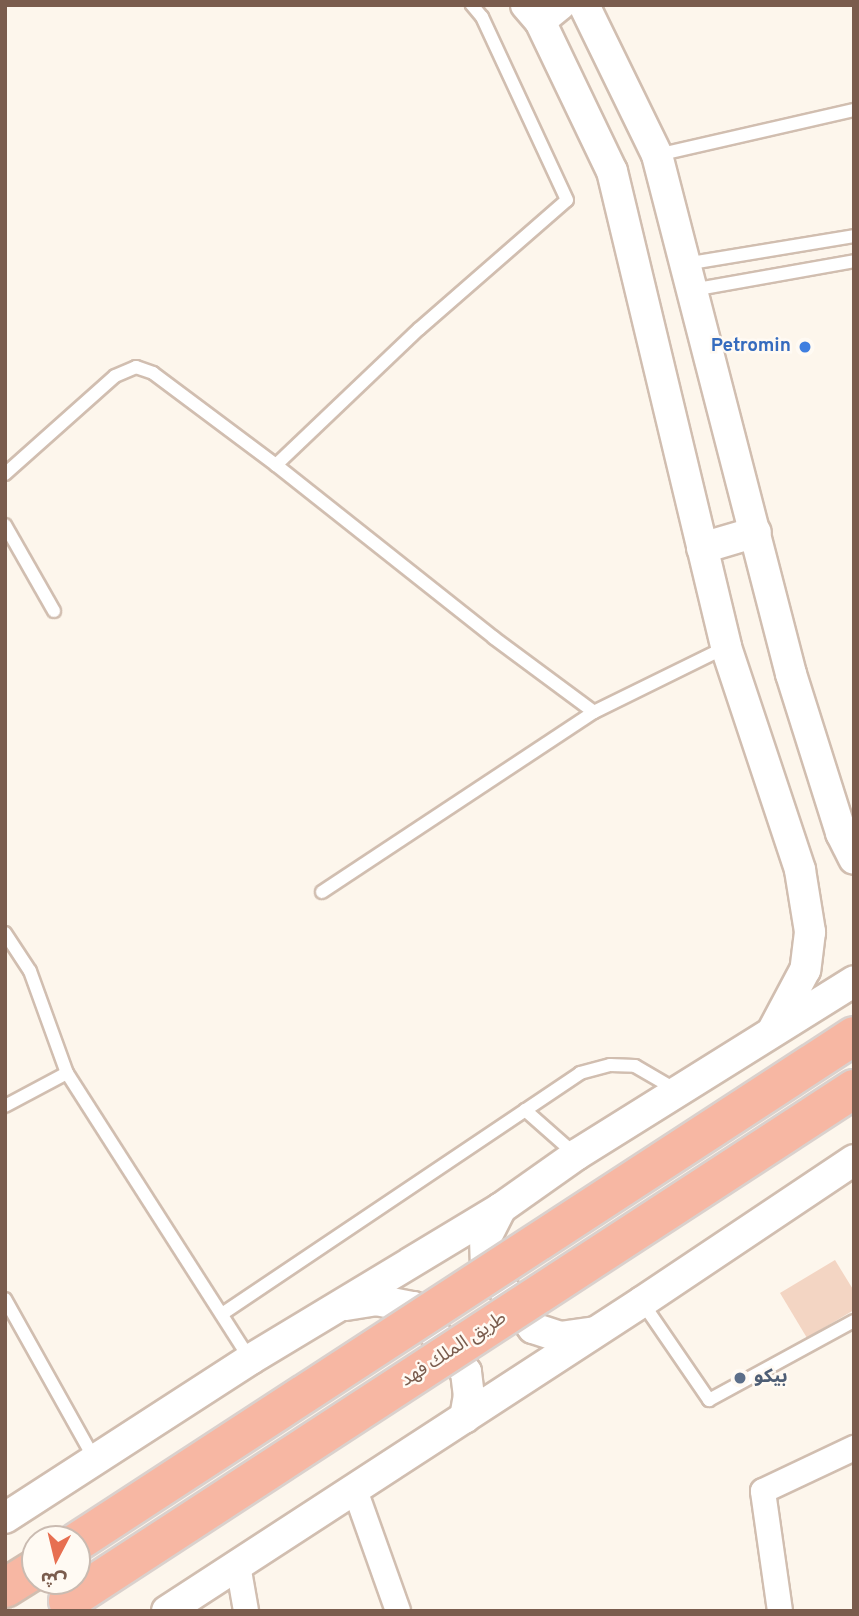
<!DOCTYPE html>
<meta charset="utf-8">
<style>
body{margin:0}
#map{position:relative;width:859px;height:1616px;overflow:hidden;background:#fdf6ec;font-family:Overpass,"Noto Sans Arabic",sans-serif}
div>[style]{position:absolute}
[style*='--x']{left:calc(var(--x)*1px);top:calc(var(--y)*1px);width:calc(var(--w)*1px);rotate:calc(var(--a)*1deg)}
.building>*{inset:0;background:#f3d5c3}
.roads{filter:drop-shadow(2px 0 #d1beb0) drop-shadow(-2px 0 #d1beb0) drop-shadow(0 2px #d1beb0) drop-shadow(0 -2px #d1beb0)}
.service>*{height:12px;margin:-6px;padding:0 6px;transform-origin:6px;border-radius:6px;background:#fff}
.minor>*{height:24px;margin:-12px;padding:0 12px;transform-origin:12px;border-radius:12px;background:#fff}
.tertiary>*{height:30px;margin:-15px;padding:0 15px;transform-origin:15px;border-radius:15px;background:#fff}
.motorway>*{height:38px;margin:-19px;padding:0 19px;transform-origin:19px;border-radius:19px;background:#f7b7a3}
.bridges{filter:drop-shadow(2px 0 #dad1cd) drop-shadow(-2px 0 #dad1cd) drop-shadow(0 2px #dad1cd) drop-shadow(0 -2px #dad1cd)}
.motorway-bridge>*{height:38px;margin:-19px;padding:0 19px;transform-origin:19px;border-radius:19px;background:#f7b7a3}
.dots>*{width:19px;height:19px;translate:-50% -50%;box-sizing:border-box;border:4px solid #fffaf3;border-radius:50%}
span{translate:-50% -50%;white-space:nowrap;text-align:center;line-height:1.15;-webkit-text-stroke:5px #fffaf3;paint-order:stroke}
.shop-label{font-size:19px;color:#366cbe;font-weight:700}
.right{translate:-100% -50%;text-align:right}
.street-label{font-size:19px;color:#7a5c4d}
.service-label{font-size:19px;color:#4e5e75;font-weight:700}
.left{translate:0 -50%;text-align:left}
.frame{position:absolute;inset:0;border:7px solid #7a5c4d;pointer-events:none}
.north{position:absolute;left:21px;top:1525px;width:70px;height:70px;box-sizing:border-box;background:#fffaf3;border:2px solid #cabbb1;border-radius:50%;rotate:187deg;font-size:19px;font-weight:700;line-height:28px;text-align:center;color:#7a5c4d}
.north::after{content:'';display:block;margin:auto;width:24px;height:32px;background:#e76f51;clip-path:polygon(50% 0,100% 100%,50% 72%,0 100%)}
</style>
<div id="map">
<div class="building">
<i style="clip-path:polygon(835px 1260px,854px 1291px,854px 1310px,807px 1338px,780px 1293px)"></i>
</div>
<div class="roads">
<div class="service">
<i style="--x:657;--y:155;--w:202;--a:-12.9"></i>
<i style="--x:685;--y:264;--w:171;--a:-9.4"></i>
<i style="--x:692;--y:290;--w:165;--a:-10.1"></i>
<i style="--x:276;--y:465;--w:197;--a:-43.6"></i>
<i style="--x:419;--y:329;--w:196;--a:-41.1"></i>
<i style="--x:567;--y:200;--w:202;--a:-114.9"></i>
<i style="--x:482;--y:17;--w:16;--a:-130"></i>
<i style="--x:5;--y:474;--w:147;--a:-41.7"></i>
<i style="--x:115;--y:376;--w:23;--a:-23"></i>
<i style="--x:136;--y:367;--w:18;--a:19"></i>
<i style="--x:153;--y:373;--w:154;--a:36.8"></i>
<i style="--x:276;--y:465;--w:278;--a:38.4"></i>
<i style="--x:494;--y:638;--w:124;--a:36.5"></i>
<i style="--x:5;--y:525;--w:99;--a:60.3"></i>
<i style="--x:322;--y:892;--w:326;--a:-33.5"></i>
<i style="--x:594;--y:712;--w:147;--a:-26.2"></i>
<i style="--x:5;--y:933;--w:45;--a:56.7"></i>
<i style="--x:30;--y:971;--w:109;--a:70.1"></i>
<i style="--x:67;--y:1073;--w:340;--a:57.4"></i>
<i style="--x:5;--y:1106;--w:70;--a:-28"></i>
<i style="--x:525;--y:1110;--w:68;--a:41.4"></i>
<i style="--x:5;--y:1299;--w:184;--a:60.8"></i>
<i style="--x:642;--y:1302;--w:119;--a:55.6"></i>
<i style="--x:709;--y:1400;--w:165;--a:-28.6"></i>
<i style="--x:222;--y:1314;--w:432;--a:-33.9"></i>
<i style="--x:580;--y:1073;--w:31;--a:-15"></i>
<i style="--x:610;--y:1065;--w:25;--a:2"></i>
<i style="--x:635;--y:1066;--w:50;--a:30.2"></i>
</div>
<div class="minor">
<i style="--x:355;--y:1490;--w:128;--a:70.4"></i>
<i style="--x:238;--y:1565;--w:47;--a:80.1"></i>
<i style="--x:780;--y:1611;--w:121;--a:-98.1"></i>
<i style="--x:763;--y:1491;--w:101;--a:-25.3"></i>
</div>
<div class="tertiary">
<i style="--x:526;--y:5;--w:21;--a:49"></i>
<i style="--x:540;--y:21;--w:166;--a:64.4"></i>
<i style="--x:612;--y:171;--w:489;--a:76.5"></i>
<i style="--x:726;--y:647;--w:235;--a:71.6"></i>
<i style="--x:800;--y:870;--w:63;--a:80.8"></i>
<i style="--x:810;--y:932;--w:38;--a:97"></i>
<i style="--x:805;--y:970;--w:70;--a:118"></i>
<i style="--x:584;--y:5;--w:167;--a:64"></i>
<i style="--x:657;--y:155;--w:536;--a:75.52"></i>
<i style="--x:791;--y:674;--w:167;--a:72.5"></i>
<i style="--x:841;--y:833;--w:29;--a:63"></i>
<i style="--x:540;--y:21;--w:26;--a:-39"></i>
<i style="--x:702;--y:548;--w:56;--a:-16.5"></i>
<i style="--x:501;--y:1208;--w:35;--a:117"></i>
<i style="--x:485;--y:1239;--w:27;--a:88"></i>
<i style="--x:486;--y:1266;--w:78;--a:52.8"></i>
<i style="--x:533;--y:1328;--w:28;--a:18"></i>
<i style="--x:560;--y:1337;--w:34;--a:-8"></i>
<i style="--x:346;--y:1305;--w:30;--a:-9"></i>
<i style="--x:376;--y:1300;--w:38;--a:11"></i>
<i style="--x:413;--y:1307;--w:84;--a:50.8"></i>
<i style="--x:466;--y:1372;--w:23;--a:83"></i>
<i style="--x:469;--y:1395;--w:23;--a:100"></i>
<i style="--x:5;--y:1518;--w:293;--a:-32.9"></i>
<i style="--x:251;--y:1359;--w:292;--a:-31.1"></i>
<i style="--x:501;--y:1208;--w:92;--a:-35.2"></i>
<i style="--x:576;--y:1155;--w:328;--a:-32"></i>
<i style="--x:167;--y:1611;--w:567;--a:-33.05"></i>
<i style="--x:642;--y:1302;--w:255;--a:-33.8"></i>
</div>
<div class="motorway">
<i style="--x:5;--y:1588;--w:36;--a:-32"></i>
</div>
</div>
<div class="bridges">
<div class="motorway-bridge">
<i style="--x:77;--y:1542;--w:927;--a:-33.07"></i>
<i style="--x:68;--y:1601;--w:938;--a:-33.08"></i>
</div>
</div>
<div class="dots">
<i style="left:805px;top:347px;background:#3f7fe0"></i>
<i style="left:740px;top:1378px;background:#5c6f8a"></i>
</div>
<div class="shop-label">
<span class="right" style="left:791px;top:347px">Petromin</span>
</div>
<div class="street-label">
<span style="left:454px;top:1350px;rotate:-33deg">طريق الملك فهد</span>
</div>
<div class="service-label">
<span class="left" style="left:754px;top:1378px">بيكو</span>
</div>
<div class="frame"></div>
<div class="north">ش</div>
</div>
